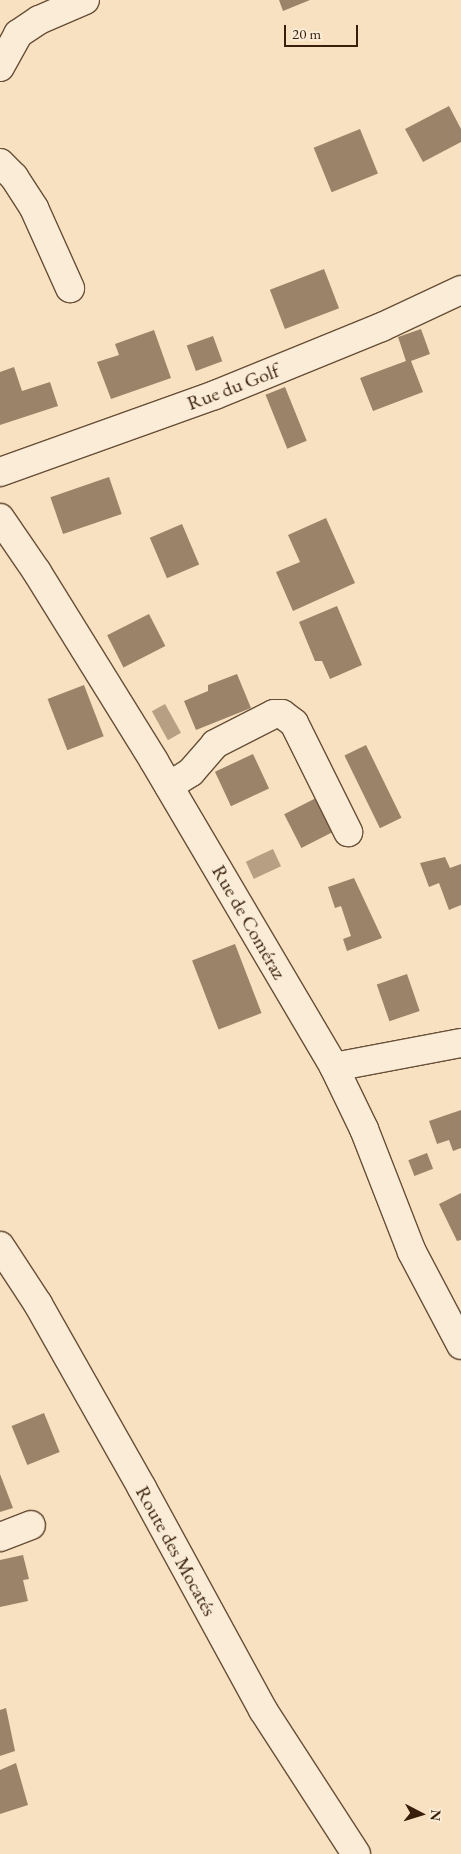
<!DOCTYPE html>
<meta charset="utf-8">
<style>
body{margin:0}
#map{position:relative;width:461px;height:1854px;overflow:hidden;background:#f7e1c0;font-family:"EB Garamond",serif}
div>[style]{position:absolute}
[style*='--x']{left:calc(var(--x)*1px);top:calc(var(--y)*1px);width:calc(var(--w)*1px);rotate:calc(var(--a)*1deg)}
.water>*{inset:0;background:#b69f82;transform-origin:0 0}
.building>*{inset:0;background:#9b8369;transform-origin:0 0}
.roads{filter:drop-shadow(1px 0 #684f38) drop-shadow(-1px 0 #684f38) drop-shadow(0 1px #684f38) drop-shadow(0 -1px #684f38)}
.minor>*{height:28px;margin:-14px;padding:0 14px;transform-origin:14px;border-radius:14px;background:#faecd6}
span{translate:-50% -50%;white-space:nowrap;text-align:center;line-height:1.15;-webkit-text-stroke:4px #faecd6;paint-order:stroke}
.street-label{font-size:20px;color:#381e0b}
.north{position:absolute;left:396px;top:1789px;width:50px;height:50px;-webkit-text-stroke:4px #faecd6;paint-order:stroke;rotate:95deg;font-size:14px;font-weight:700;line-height:20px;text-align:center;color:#381e0b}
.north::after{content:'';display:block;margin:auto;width:18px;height:22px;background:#381e0b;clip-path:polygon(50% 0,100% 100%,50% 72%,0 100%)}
.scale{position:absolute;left:284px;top:25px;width:74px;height:22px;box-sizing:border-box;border:2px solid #381e0b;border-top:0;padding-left:6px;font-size:15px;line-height:18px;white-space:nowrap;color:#381e0b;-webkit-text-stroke:4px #faecd6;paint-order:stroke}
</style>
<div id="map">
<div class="water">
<i style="left:165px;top:704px;width:33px;height:15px;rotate:61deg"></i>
<i style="left:273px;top:849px;width:19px;height:30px;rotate:65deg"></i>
</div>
<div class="building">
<i style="clip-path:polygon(279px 0,310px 0,283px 11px)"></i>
<i style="clip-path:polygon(449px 106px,461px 129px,461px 142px,423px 162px,405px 129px)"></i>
<i style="left:360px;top:129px;width:48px;height:50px;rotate:68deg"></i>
<i style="left:324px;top:269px;width:42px;height:58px;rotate:69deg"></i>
<i style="clip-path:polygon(421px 329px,430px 354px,411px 361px,423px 392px,373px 411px,360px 378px,406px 361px,398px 337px)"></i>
<i style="clip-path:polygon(154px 330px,171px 378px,111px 399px,97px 362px,119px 355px,115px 344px)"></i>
<i style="left:213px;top:336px;width:27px;height:28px;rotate:70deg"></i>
<i style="clip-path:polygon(14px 367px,22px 391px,50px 382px,58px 406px,0 425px,0 372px)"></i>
<i style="left:285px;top:387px;width:58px;height:21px;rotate:68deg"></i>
<i style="left:109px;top:477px;width:39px;height:62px;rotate:71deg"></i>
<i style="clip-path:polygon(326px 518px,355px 583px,293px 611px,276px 572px,300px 562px,288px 535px)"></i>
<i style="left:182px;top:524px;width:44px;height:35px;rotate:67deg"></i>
<i style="clip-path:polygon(337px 606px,362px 665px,330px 679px,322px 661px,315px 661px,299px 622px)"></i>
<i style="left:149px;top:614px;width:36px;height:47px;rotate:63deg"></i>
<i style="clip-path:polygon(237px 674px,251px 708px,196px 730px,184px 701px,208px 691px,208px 685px)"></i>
<i style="left:84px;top:685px;width:55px;height:39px;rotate:69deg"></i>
<i style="left:366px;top:745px;width:81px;height:24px;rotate:64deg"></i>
<i style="left:253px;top:754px;width:38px;height:42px;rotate:65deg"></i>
<i style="left:318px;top:797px;width:38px;height:38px;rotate:63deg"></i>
<i style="clip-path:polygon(445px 857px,450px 868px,461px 864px,461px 905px,449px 910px,439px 883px,429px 887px,420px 863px)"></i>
<i style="clip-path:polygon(354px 878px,382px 938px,347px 951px,343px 939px,351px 936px,341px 906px,335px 908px,328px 887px)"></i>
<i style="left:235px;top:944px;width:74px;height:46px;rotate:69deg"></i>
<i style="left:407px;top:974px;width:39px;height:32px;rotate:71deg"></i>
<i style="clip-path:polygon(461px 1110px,461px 1148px,453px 1151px,449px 1140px,437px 1144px,429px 1121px)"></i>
<i style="left:427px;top:1153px;width:17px;height:20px;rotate:69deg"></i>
<i style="clip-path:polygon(461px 1193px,461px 1240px,457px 1241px,439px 1204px)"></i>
<i style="left:44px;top:1413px;width:42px;height:35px;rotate:68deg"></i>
<i style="clip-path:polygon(0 1474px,13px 1508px,0 1512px)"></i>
<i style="clip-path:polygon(23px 1555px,29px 1579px,23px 1580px,28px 1601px,0 1607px,0 1560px)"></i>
<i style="clip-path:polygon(6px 1708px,15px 1751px,0 1756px,0 1710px)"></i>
<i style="clip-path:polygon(16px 1763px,28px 1805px,0 1814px,0 1770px)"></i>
</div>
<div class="roads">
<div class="minor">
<i style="--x:0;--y:67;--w:38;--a:-61"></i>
<i style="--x:18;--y:34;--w:25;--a:-34"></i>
<i style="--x:39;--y:20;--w:50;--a:-23.5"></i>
<i style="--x:0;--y:163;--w:20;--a:45"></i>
<i style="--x:14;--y:177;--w:37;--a:57"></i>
<i style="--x:34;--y:208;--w:88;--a:65.8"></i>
<i style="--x:0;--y:472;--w:228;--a:-19.7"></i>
<i style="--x:215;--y:395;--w:180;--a:-22.2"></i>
<i style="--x:382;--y:327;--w:87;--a:-25.1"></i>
<i style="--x:0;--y:518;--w:65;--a:55.6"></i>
<i style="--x:37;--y:572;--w:222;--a:58.2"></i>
<i style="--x:154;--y:761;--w:355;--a:59.5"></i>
<i style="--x:334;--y:1067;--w:69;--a:64.2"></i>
<i style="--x:364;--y:1129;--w:132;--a:68.7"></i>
<i style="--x:412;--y:1252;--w:105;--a:62.2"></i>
<i style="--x:169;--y:786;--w:26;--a:-32"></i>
<i style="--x:191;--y:772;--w:37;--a:-49"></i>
<i style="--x:215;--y:744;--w:66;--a:-27"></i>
<i style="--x:274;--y:714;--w:8;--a:0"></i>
<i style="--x:282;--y:714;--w:15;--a:37"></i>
<i style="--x:294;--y:723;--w:122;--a:63.6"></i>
<i style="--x:334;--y:1067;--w:129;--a:-10.7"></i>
<i style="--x:0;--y:1246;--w:69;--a:56.8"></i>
<i style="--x:38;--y:1304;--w:211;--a:60.5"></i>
<i style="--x:142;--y:1488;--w:253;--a:61.4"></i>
<i style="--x:263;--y:1710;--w:171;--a:57.1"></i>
<i style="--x:0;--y:1537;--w:33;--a:-21"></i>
</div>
</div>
<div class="street-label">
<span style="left:233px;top:387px;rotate:-21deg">Rue du Golf</span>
<span style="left:249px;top:922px;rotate:60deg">Rue de Coméraz</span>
<span style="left:176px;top:1551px;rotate:61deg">Route des Mocatés</span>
</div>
<div class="north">N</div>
<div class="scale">20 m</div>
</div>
